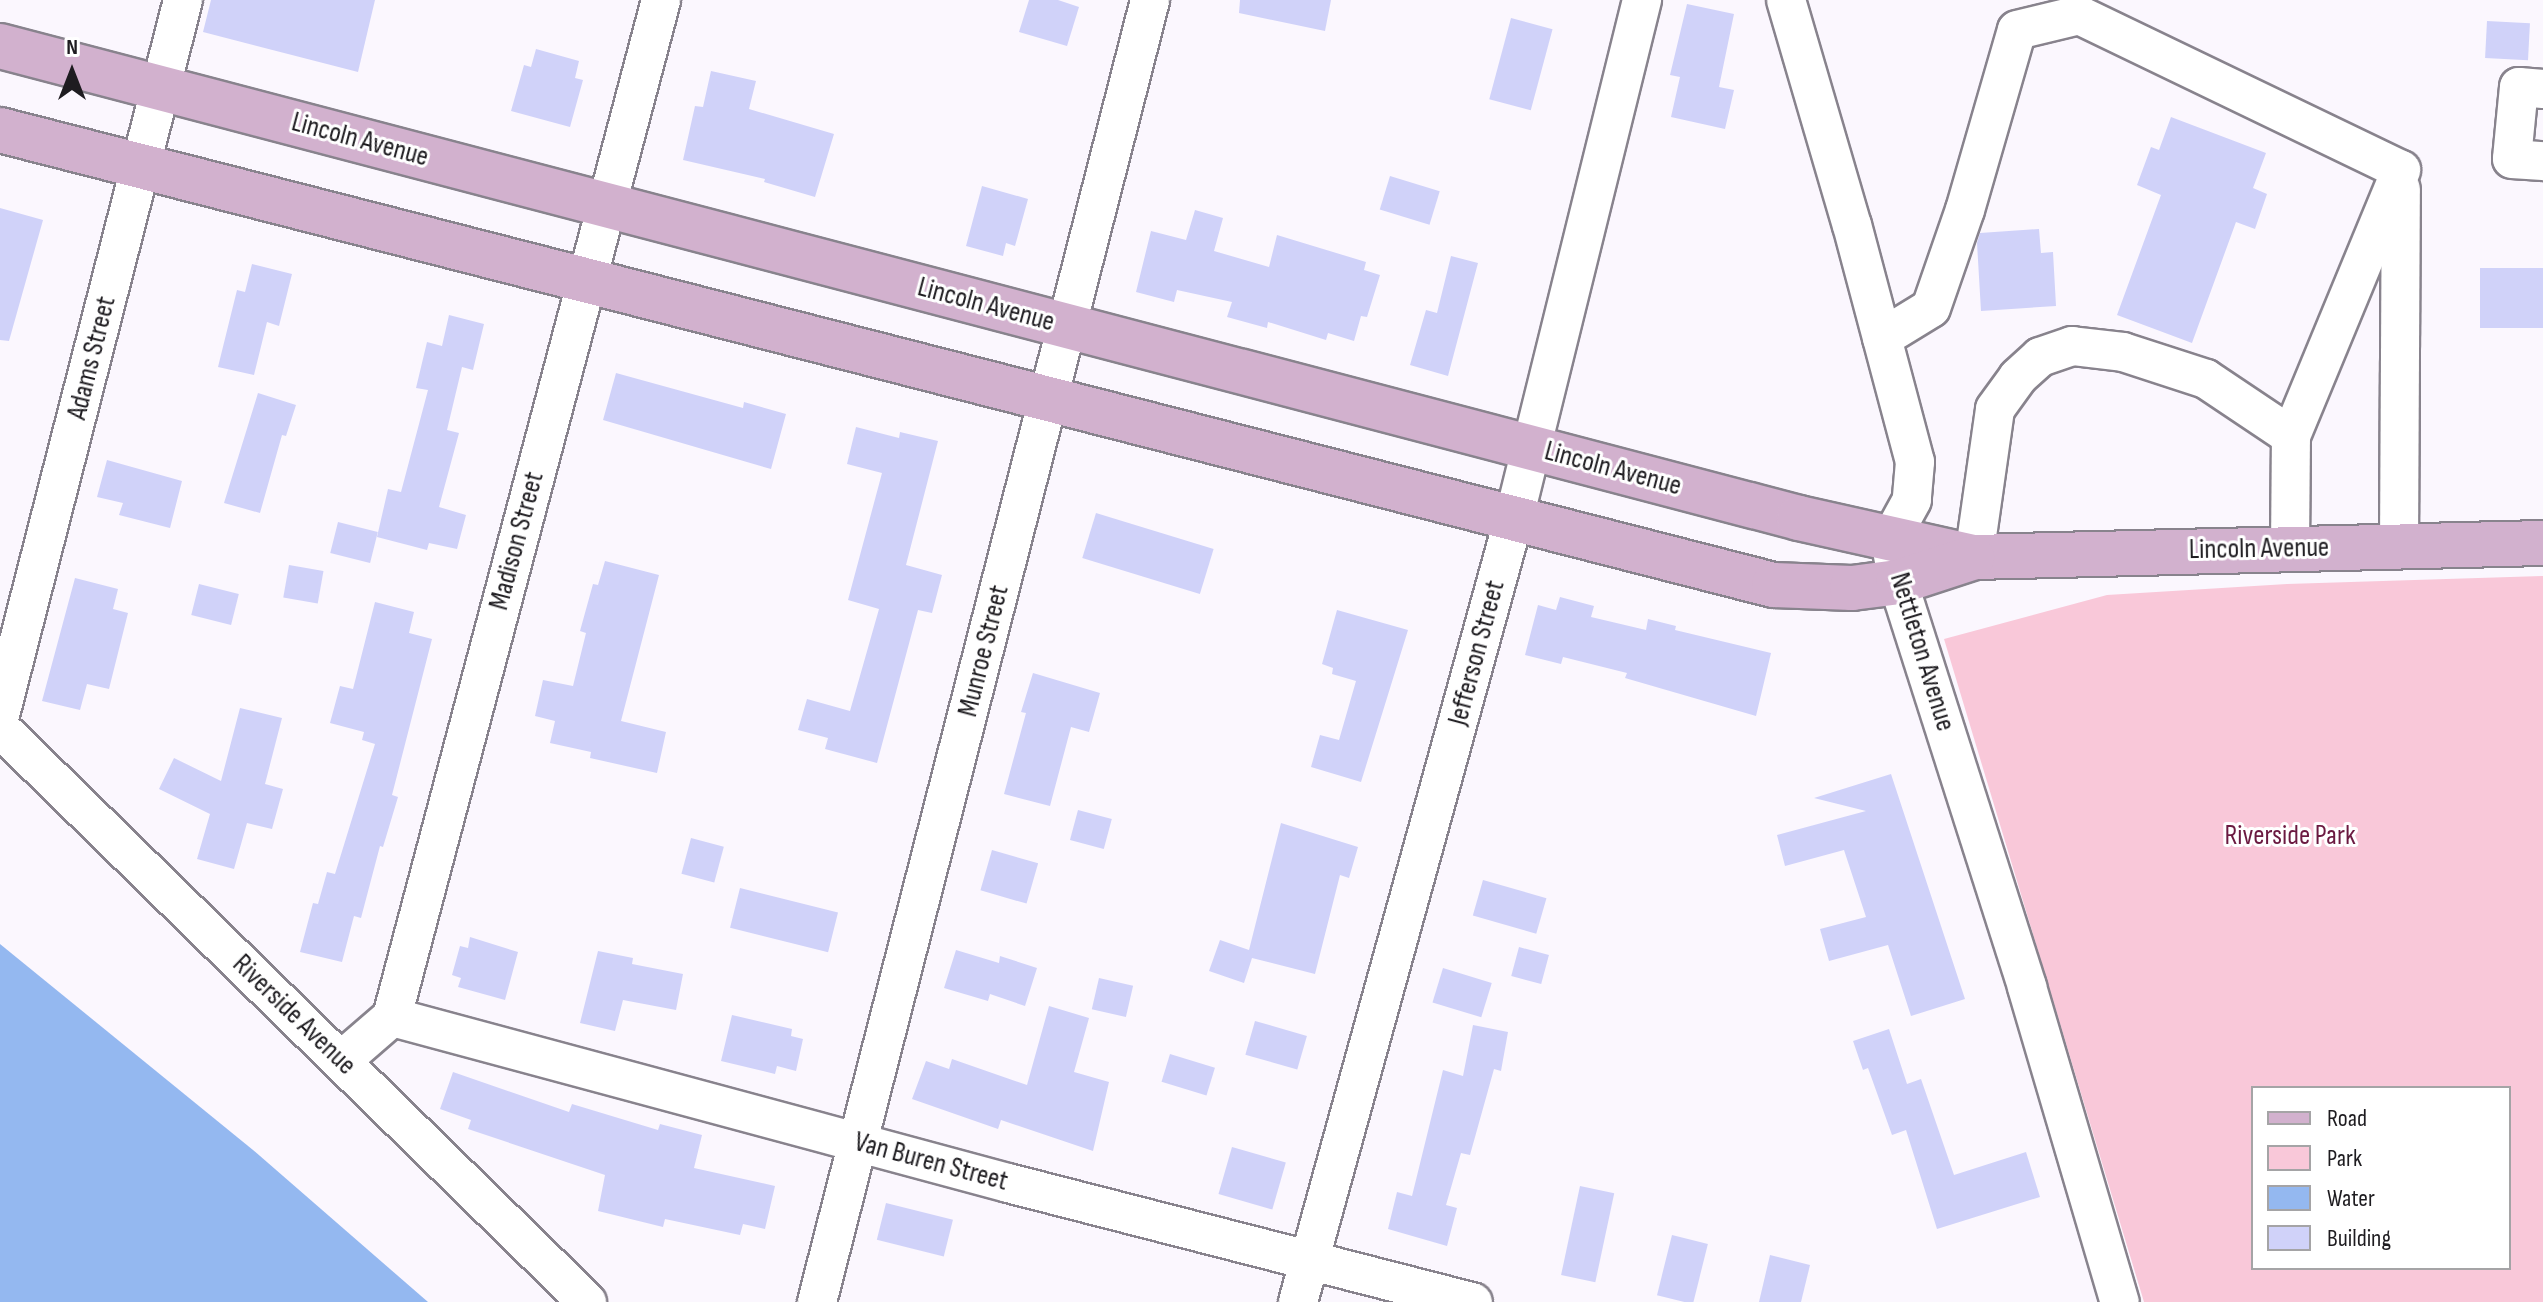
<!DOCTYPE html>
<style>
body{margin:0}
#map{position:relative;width:2543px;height:1302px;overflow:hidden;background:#fbf7fe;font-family:"Sofia Sans Condensed",sans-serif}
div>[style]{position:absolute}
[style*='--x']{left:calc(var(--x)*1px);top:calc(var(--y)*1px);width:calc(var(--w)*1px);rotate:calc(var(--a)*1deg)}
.green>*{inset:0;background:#f9c8d9}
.water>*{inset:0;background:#94b8f0}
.building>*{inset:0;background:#d0d2f9;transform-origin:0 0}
.roads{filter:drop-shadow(2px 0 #88838d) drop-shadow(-2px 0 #88838d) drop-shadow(0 2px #88838d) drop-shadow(0 -2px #88838d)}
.minor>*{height:38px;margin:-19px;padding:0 19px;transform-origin:19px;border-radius:19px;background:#fff}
.major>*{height:44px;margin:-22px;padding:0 22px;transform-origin:22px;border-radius:22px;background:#d2b1ce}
span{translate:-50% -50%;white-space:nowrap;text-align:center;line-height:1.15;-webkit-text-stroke:6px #fff;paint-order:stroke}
.street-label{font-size:28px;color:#1e1c20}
.park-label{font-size:28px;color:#6b1a41}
.legend{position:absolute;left:2251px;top:1086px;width:260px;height:184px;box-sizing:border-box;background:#fff;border:2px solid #a5a4a6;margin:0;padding:10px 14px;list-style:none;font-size:24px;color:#1e1c20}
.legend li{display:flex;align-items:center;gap:16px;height:40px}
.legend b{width:40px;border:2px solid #a5a4a6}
.north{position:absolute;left:32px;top:32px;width:80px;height:80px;-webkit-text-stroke:6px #fff;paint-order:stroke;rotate:0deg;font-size:22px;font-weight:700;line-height:32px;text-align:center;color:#1e1c20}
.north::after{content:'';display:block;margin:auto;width:28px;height:36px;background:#1e1c20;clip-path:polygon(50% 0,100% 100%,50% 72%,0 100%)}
</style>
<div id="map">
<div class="green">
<i style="clip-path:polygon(evenodd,2543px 576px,2543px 1302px,2144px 1302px,1944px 639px,2107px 595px,2287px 584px,2543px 576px,2509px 1088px,2509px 1268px,2253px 1268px,2253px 1088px,2509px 1088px)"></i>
</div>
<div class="water">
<i style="clip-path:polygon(0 944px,253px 1150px,428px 1302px,0 1302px)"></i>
</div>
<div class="building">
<i style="clip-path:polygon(211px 0,375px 0,358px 72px,203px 32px)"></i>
<i style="clip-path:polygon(1029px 0,1058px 0,1079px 7px,1067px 46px,1019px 32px)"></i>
<i style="clip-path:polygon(1240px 0,1331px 0,1325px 31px,1239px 13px)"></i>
<i style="clip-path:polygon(1687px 4px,1734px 14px,1719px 87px,1734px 90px,1725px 129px,1671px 117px,1680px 77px,1670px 75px)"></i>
<i style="left:1511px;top:18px;width:43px;height:84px;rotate:15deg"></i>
<i style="left:2487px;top:21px;width:43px;height:37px;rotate:3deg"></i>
<i style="clip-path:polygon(536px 49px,579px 61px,575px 78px,583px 80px,570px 127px,511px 111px,524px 65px,531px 67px)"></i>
<i style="clip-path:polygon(711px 71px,756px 81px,749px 109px,834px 134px,815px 197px,764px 182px,765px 179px,683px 160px,695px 106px,703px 107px)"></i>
<i style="clip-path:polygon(2171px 117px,2266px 153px,2253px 188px,2267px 194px,2255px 229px,2236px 222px,2192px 343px,2117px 315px,2161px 195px,2137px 185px,2151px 147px,2159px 150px)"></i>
<i style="left:1390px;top:176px;width:52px;height:35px;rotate:17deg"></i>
<i style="clip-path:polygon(982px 186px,1028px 199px,1015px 246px,1006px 243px,1003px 256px,966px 246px)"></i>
<i style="clip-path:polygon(0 208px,43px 220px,9px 341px,0 340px)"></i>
<i style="clip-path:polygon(1195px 210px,1223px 218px,1214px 251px,1269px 267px,1277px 235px,1366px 262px,1364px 270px,1380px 275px,1367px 317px,1361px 316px,1354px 341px,1328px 333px,1326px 340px,1268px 322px,1267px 328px,1227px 317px,1232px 302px,1177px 290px,1174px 302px,1136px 292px,1151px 231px,1186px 240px)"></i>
<i style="clip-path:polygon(2039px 229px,2041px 253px,2053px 252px,2056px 306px,1981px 311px,1977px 243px,1980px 233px)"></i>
<i style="clip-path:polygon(1451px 256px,1478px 263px,1448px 376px,1410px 365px,1426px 310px,1437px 313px)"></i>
<i style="clip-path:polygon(252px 264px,292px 274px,279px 326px,267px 322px,254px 375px,218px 367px,237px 290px,245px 292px)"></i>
<i style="left:2543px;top:268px;width:60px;height:63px;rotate:90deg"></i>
<i style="clip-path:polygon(449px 315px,484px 324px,473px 370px,462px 367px,447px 430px,459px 433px,439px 507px,466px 515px,457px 549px,429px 543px,427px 550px,377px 537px,388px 489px,401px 492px,428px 390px,416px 388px,427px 342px,442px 346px)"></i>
<i style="clip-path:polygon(616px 373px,743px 408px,744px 402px,786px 414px,771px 469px,603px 420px)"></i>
<i style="clip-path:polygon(258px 393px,296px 405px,286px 436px,282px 435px,260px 513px,224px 503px)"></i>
<i style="clip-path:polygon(856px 427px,899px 438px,900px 432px,938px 441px,906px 565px,942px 575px,932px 613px,918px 610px,877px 763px,825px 749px,828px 738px,798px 730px,807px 699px,850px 711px,879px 609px,848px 600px,882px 473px,847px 464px)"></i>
<i style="clip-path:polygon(107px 460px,182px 481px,170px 528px,119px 515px,123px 503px,97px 497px)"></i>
<i style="left:1096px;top:513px;width:123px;height:47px;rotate:17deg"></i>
<i style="left:338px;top:522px;width:41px;height:32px;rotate:14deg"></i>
<i style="clip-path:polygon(605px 561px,659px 575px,621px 721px,666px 732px,657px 773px,590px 758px,591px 752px,550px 743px,555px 721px,535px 716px,543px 680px,573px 686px,586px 633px,580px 631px,593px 584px,598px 585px)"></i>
<i style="left:289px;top:565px;width:35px;height:33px;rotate:10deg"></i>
<i style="clip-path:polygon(75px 578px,118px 589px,113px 609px,128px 613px,109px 689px,87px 684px,80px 710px,42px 701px)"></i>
<i style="left:199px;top:584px;width:41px;height:32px;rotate:14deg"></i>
<i style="clip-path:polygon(1560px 597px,1594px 606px,1591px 617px,1646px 630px,1648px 619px,1676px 626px,1675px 630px,1771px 653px,1756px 716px,1625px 678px,1627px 673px,1563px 657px,1561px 664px,1525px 655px,1538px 605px,1556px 610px)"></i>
<i style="clip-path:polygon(375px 602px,414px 612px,409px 633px,432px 639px,392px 795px,398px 797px,383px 847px,380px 846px,361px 918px,354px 916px,342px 962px,300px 952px,313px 903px,318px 904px,327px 872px,335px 874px,375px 744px,362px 740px,364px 732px,330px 723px,340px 686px,353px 689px)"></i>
<i style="clip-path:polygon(1337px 610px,1408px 630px,1361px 782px,1311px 767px,1320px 735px,1339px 740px,1356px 681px,1332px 674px,1333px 668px,1322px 664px)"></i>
<i style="clip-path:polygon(1033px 673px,1100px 693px,1089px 732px,1071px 727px,1050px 806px,1004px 794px,1026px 713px,1021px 712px)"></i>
<i style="clip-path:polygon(240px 708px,282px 718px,265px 784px,283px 789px,272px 829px,247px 823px,234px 869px,197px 859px,210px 814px,159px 789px,174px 758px,221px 781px)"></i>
<i style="clip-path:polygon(1891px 774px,1965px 999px,1911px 1016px,1888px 945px,1829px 961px,1820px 929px,1866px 917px,1844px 850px,1785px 866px,1777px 835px,1866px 811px,1814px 798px)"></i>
<i style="left:1078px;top:810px;width:35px;height:31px;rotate:15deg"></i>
<i style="clip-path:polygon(1281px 823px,1358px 847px,1349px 878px,1340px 875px,1315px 974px,1252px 958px,1244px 983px,1209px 971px,1220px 940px,1249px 950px)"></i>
<i style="left:691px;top:838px;width:34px;height:37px;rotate:15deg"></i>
<i style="left:992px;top:850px;width:48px;height:42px;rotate:16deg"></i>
<i style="left:1483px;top:880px;width:66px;height:37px;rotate:16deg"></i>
<i style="left:740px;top:888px;width:101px;height:41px;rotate:14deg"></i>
<i style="clip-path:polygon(470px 937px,518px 952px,505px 1000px,458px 987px,461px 978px,452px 975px,460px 946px,468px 948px)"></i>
<i style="left:1519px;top:947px;width:31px;height:30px;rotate:15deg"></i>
<i style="clip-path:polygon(956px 950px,999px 963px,1000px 956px,1037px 968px,1025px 1006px,990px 994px,988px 1001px,944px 988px)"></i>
<i style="clip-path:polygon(598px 951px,633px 958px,632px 964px,683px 974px,676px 1010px,623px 1000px,615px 1031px,580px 1023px)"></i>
<i style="left:1443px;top:968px;width:51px;height:36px;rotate:17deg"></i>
<i style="left:1099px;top:978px;width:35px;height:32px;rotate:13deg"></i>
<i style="clip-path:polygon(1049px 1006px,1089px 1018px,1074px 1072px,1109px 1082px,1093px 1151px,1001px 1120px,998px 1129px,912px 1099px,926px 1061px,949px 1069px,952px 1059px,1027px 1085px)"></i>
<i style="clip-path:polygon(732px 1015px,792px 1029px,791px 1036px,803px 1039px,796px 1071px,777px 1066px,775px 1074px,721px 1061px)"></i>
<i style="left:1255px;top:1021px;width:54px;height:35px;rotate:16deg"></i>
<i style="clip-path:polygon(1473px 1025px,1508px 1032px,1501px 1071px,1494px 1069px,1470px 1155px,1461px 1153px,1446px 1205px,1457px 1208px,1447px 1246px,1388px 1229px,1397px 1192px,1412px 1196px,1443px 1070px,1463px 1076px)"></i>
<i style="clip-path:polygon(1889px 1029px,1907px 1084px,1921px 1079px,1954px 1175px,2026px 1152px,2040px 1197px,1937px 1229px,1906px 1130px,1892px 1135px,1868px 1068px,1863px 1070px,1853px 1041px)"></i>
<i style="left:1170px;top:1054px;width:47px;height:29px;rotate:17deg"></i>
<i style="clip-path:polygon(453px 1072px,569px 1112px,572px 1104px,658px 1130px,660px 1124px,702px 1135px,694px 1168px,775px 1186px,765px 1229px,743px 1224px,740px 1235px,665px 1219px,663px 1227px,598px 1211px,605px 1175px,468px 1129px,471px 1120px,440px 1109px)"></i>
<i style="left:1232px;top:1147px;width:56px;height:49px;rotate:16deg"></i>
<i style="left:1580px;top:1186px;width:35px;height:91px;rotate:12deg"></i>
<i style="left:886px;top:1203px;width:69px;height:38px;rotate:14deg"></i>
<i style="left:1672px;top:1235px;width:37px;height:62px;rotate:14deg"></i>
<i style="clip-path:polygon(1770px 1255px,1810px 1265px,1801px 1302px,1759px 1302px)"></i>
</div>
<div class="roads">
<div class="minor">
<i style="--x:1786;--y:0;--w:234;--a:73.7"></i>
<i style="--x:1852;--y:225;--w:245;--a:75.1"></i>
<i style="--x:1915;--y:462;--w:38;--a:95"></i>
<i style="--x:1912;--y:500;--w:46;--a:118.8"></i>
<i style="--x:1890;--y:540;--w:43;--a:79.2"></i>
<i style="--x:1898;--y:582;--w:425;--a:72.3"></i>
<i style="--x:2027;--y:987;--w:328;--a:73.6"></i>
<i style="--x:2543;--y:89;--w:24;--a:-175"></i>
<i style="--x:2519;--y:87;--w:72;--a:95.6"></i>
<i style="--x:2512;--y:159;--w:31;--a:4"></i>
<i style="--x:1882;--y:338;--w:57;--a:-31.5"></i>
<i style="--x:1931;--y:308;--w:104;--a:-70.9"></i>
<i style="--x:1965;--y:210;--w:187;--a:-73.9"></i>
<i style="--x:2017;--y:30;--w:64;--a:-13.6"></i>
<i style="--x:2079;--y:15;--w:357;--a:25.7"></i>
<i style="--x:2399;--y:546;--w:357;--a:-89.7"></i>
<i style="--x:2290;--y:548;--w:112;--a:-89.5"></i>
<i style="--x:2291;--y:436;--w:288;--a:-67.5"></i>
<i style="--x:1974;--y:557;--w:149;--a:-81.9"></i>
<i style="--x:1995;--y:409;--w:39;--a:-54"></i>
<i style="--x:2018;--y:377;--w:30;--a:-42"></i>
<i style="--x:2040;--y:357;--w:34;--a:-19"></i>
<i style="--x:2072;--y:346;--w:51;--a:6.7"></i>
<i style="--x:2123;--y:352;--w:87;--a:18"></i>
<i style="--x:2206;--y:379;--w:102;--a:33.8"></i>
<i style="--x:0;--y:715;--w:738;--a:-75.64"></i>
<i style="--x:0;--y:728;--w:821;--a:44.36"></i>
<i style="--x:392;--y:1017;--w:638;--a:15.08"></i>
<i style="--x:1008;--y:1183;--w:480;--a:14.4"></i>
<i style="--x:341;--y:1061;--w:67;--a:-40.8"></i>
<i style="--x:392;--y:1017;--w:1052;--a:-75.18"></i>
<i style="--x:817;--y:1302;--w:1344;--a:-75.65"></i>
<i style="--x:1298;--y:1302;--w:813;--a:-74.6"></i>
<i style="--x:1514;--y:518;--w:534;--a:-76.12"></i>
</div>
<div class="major">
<i style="--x:0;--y:46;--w:1860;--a:14.7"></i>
<i style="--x:1799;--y:518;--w:179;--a:12.6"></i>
<i style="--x:1974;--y:557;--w:569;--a:-1.41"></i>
<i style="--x:0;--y:130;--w:1831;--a:14.39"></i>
<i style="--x:1774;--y:585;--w:78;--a:2.2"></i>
<i style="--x:1852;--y:588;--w:46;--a:-7.4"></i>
<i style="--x:1898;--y:582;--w:78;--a:-18"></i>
</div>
</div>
<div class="street-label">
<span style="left:360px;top:140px;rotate:15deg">Lincoln Avenue</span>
<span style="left:986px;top:305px;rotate:15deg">Lincoln Avenue</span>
<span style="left:92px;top:358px;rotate:-76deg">Adams Street</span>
<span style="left:1613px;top:469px;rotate:15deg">Lincoln Avenue</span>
<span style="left:517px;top:541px;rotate:-75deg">Madison Street</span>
<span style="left:2259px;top:549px;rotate:-1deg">Lincoln Avenue</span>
<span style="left:984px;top:651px;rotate:-76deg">Munroe Street</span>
<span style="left:1922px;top:652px;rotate:73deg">Nettleton Avenue</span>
<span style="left:1477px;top:653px;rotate:-75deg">Jefferson Street</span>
<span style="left:294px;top:1015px;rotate:44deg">Riverside Avenue</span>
<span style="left:931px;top:1162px;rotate:15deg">Van Buren Street</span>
</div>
<div class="park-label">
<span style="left:2290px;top:836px">Riverside Park</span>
</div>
<ul class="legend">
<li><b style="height:10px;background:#d2b1ce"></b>Road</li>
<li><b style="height:22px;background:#f9c8d9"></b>Park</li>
<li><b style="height:22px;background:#94b8f0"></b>Water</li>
<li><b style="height:22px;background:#d0d2f9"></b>Building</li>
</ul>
<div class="north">N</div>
</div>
